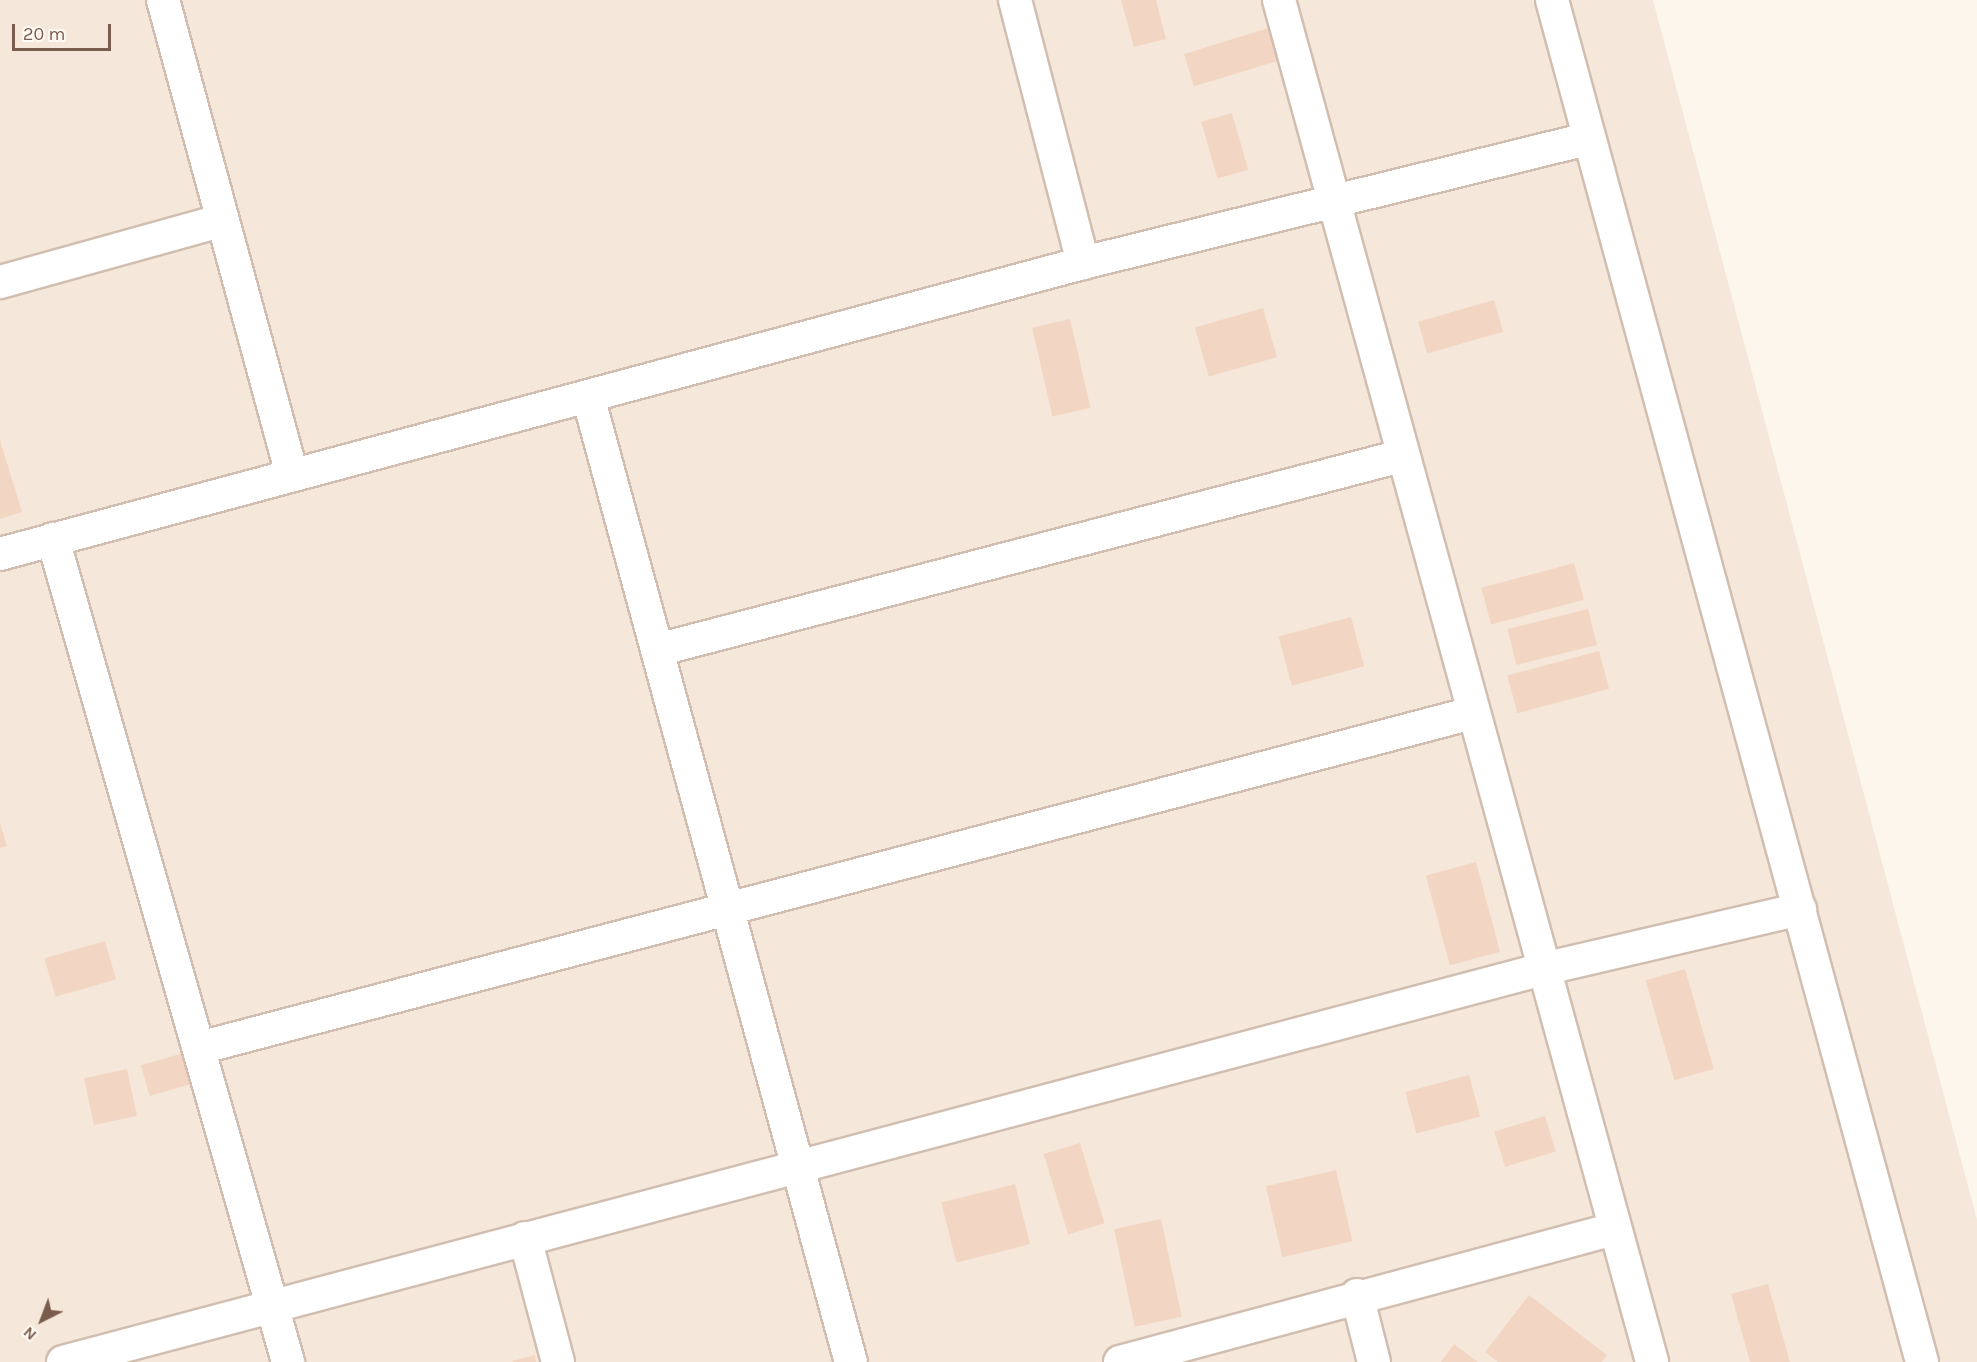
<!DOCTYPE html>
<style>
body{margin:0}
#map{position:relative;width:1977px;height:1362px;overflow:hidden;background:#fdf6ec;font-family:Karla,sans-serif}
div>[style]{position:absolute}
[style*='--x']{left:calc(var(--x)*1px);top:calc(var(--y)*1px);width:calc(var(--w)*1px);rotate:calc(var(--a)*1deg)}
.residential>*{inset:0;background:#f5e8da}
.building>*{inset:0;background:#f3d5c3;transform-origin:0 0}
.roads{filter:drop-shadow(2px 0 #d1beb0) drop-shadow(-2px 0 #d1beb0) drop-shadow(0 2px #d1beb0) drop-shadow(0 -2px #d1beb0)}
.street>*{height:32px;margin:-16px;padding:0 16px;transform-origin:16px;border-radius:16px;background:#fff}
span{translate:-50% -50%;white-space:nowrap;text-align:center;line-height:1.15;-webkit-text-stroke:4.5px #fffaf3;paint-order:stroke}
.north{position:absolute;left:12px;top:1290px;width:60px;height:60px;-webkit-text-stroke:4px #fffaf3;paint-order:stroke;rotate:222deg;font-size:16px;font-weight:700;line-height:24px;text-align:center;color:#7a5c4d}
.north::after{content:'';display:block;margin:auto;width:21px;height:27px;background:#7a5c4d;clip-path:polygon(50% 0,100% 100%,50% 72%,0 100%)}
.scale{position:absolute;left:12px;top:24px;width:99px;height:27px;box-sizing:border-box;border:3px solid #7a5c4d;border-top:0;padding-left:8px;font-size:18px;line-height:21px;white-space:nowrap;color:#7a5c4d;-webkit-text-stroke:4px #fffaf3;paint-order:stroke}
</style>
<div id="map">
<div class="residential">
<i style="clip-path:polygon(0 0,1653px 0,1977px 1220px,1977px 1362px,0 1362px)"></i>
</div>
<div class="building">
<i style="clip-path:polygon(1121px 0,1156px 0,1166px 39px,1134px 47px)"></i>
<i style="left:1272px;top:27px;width:34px;height:92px;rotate:73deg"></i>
<i style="left:1232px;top:113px;width:59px;height:32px;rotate:74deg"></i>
<i style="left:1494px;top:300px;width:33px;height:79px;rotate:74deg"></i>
<i style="left:1263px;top:308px;width:51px;height:71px;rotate:74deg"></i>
<i style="left:1070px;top:319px;width:91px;height:39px;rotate:77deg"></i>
<i style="clip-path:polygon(0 440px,22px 512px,0 519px)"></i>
<i style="left:1574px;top:563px;width:38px;height:96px;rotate:75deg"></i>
<i style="left:1588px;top:609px;width:37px;height:83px;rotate:76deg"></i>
<i style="left:1351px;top:617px;width:51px;height:75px;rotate:75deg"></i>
<i style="left:1599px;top:651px;width:39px;height:95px;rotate:75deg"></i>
<i style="clip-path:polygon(0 823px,7px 846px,0 848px)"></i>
<i style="left:1476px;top:862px;width:93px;height:52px;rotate:75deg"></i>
<i style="left:105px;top:941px;width:40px;height:63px;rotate:74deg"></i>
<i style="left:1685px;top:969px;width:104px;height:41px;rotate:74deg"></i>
<i style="left:187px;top:1052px;width:32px;height:48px;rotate:74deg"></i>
<i style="left:127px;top:1069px;width:48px;height:44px;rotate:78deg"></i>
<i style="left:1469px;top:1075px;width:43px;height:66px;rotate:75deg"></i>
<i style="left:1545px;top:1116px;width:37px;height:53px;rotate:73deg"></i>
<i style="left:1080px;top:1143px;width:84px;height:38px;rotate:73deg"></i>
<i style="left:1336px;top:1170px;width:73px;height:72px;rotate:77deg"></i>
<i style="left:1015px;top:1184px;width:62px;height:76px;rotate:76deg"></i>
<i style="left:1161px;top:1219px;width:100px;height:48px;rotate:78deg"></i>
<i style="clip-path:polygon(1768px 1284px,1790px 1362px,1750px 1362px,1731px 1294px)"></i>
<i style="clip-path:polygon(1529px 1295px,1607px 1355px,1602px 1362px,1498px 1362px,1485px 1352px)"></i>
<i style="clip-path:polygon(1454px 1344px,1478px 1362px,1441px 1362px)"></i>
<i style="clip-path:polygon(535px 1355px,536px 1362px,513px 1362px,512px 1361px)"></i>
</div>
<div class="roads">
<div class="street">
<i style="--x:163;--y:0;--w:489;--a:74.8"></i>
<i style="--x:1015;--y:0;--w:272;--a:75.5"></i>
<i style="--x:1279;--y:0;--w:1412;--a:74.68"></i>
<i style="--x:1552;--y:0;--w:1411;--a:74.8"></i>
<i style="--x:0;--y:282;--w:231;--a:-15.5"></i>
<i style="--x:589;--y:400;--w:997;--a:74.77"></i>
<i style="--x:53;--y:539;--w:856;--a:74.06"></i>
<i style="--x:0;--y:554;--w:1121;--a:-15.04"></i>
<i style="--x:1083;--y:263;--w:519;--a:-13.82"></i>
<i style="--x:657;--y:650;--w:769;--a:-14.61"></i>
<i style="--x:199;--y:1048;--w:1316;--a:-14.74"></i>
<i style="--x:525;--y:1238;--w:128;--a:75.1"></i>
<i style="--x:1357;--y:1295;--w:69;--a:75.8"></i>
<i style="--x:63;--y:1362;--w:1531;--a:-14.87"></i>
<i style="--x:1543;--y:969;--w:264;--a:-13.1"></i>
<i style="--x:1120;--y:1362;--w:512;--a:-15.07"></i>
</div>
</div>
<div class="north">N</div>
<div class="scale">20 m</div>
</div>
